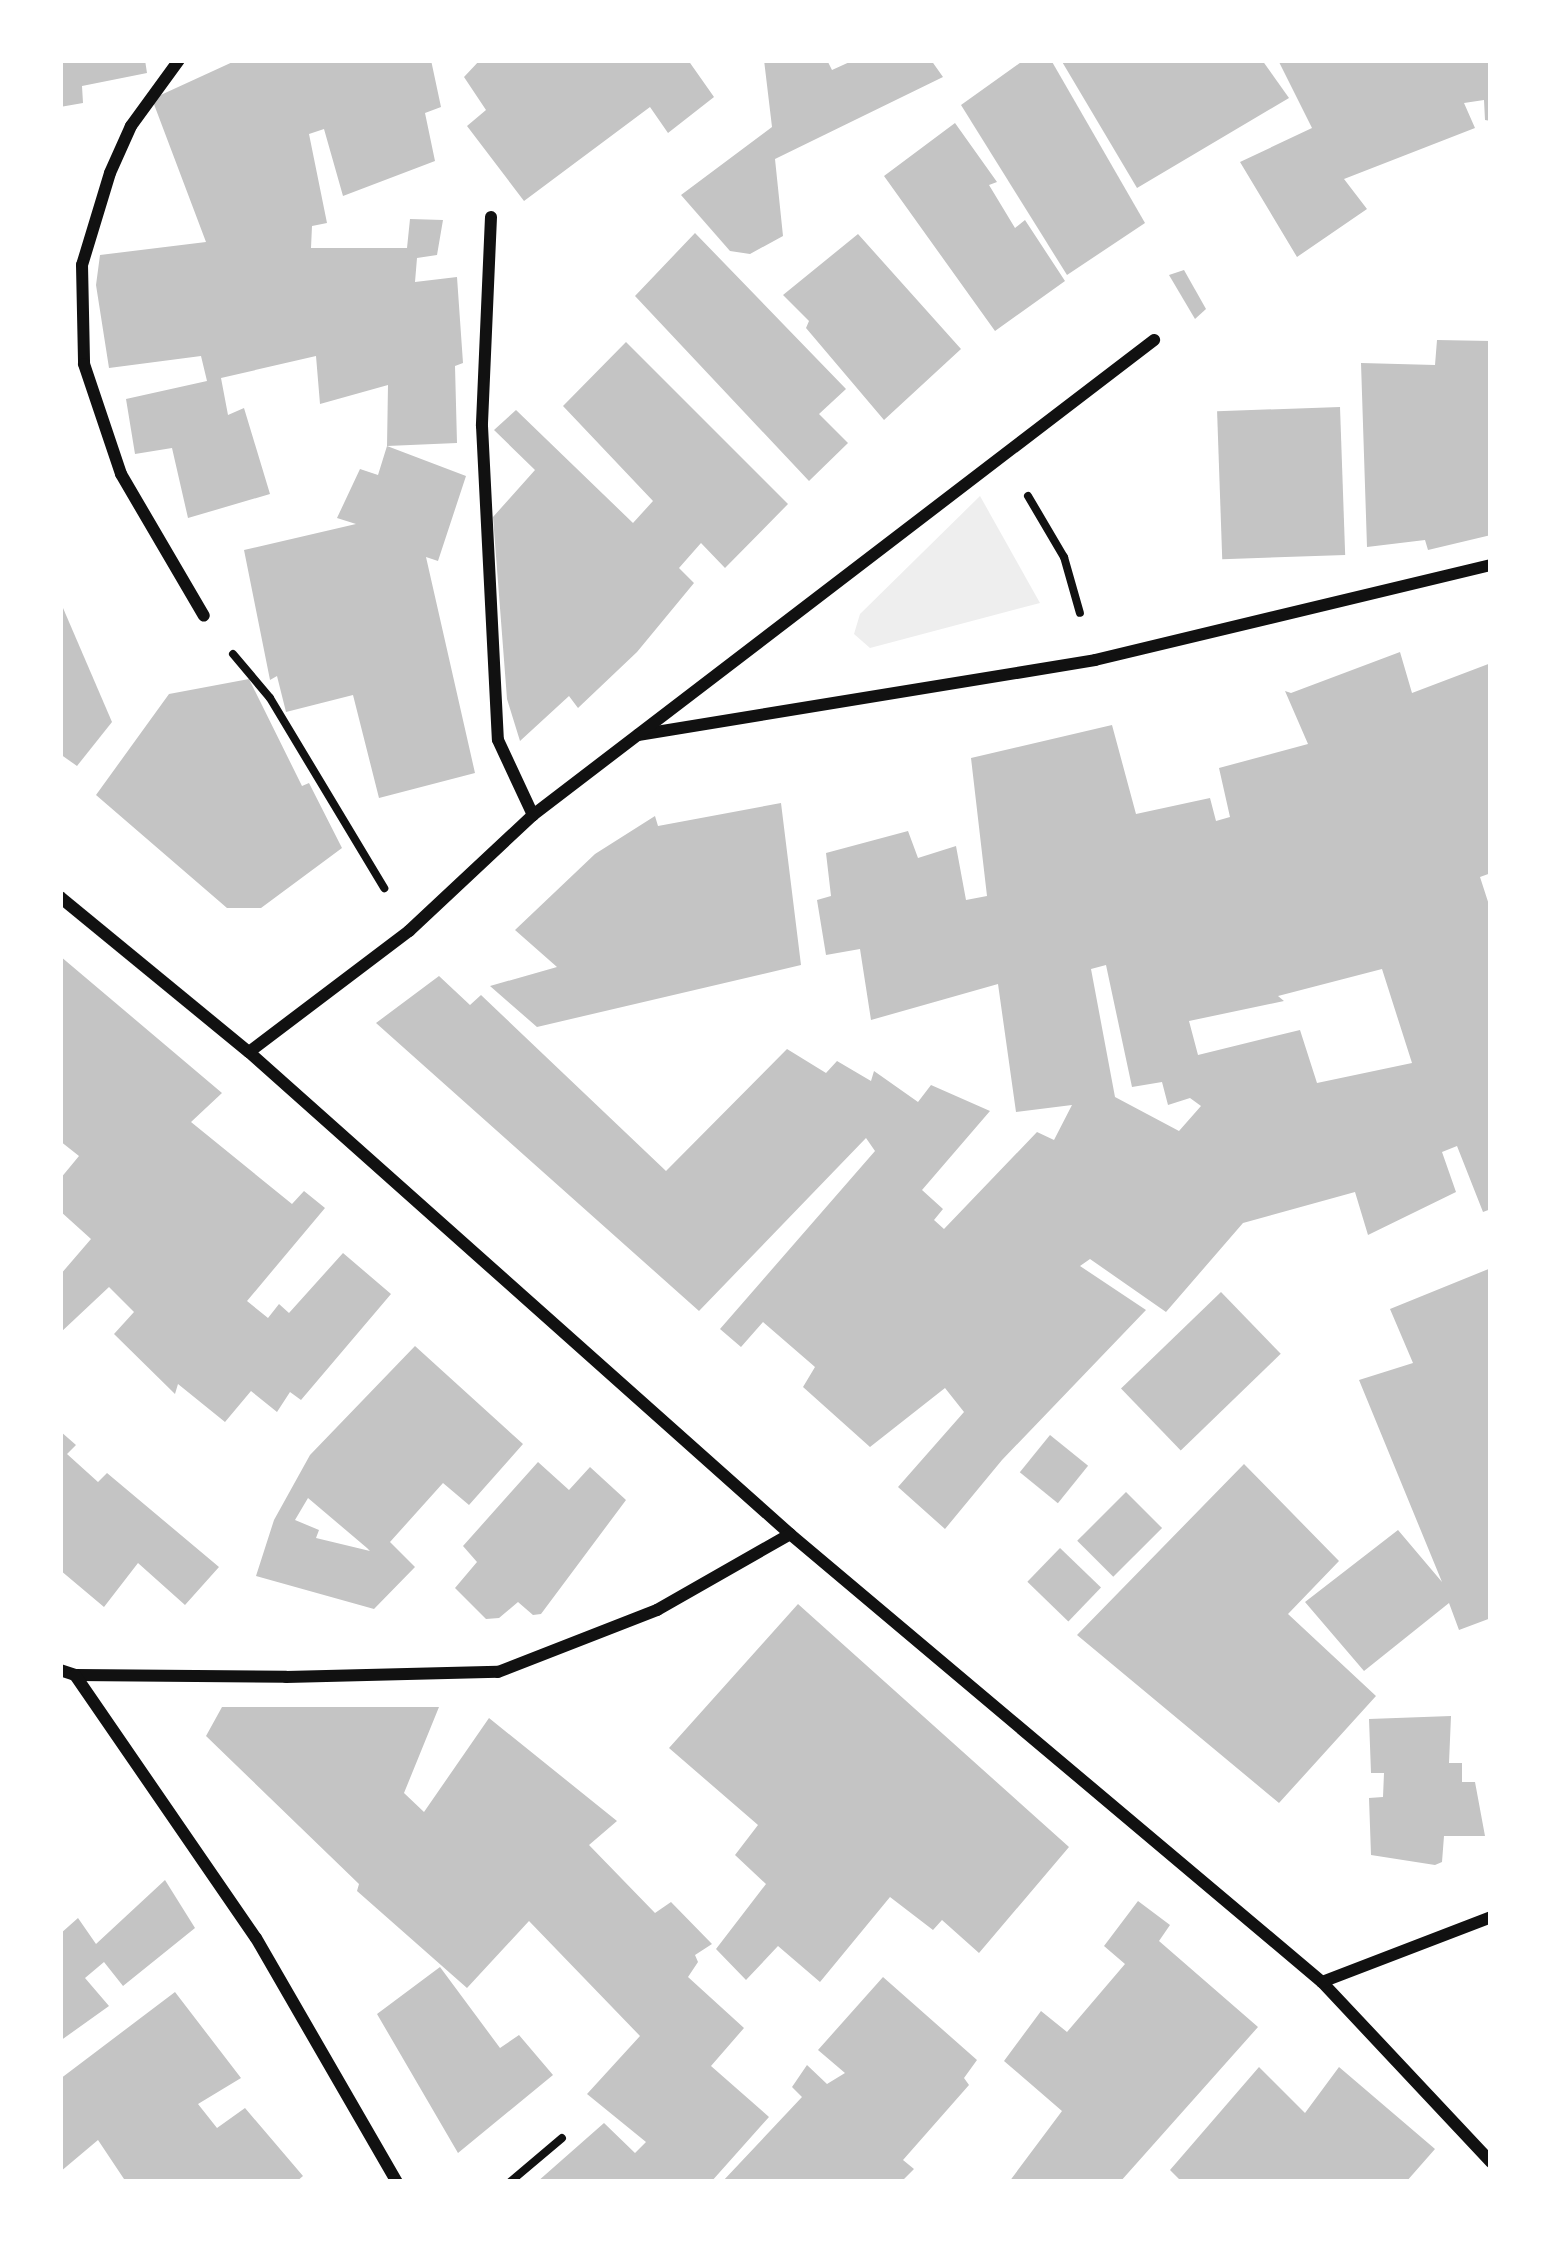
<!DOCTYPE html>
<style>
body{margin:0}
#map{position:relative;width:1551px;height:2242px;overflow:hidden;background:#fff;font-family:"Fira Sans Condensed",sans-serif}
div>[style]{position:absolute}
[style*='--x']{left:calc(var(--x)*1px);top:calc(var(--y)*1px);width:calc(var(--w)*1px);rotate:calc(var(--a)*1deg)}
.green>*{inset:0;background:#eee}
.building>*{inset:0;background:#c4c4c4;transform-origin:0 0}
.path>*{height:8px;margin:-4px;padding:0 4px;transform-origin:4px;border-radius:4px;background:#111}
.minor>*{height:12px;margin:-6px;padding:0 6px;transform-origin:6px;border-radius:6px;background:#111}
span{translate:-50% -50%;white-space:nowrap;text-align:center;line-height:1.15;-webkit-text-stroke:9px #fff;paint-order:stroke}
.frame{position:absolute;inset:0;border:63px solid #fff;pointer-events:none}
</style>
<div id="map">
<div class="green">
<i style="clip-path:polygon(980px 496px,1040px 603px,870px 648px,854px 634px,860px 614px)"></i>
</div>
<div class="building">
<i style="clip-path:polygon(60px 60px,145px 60px,147px 73px,82px 86px,83px 103px,60px 107px)"></i>
<i style="clip-path:polygon(237px 60px,431px 60px,441px 107px,425px 113px,435px 161px,343px 196px,324px 129px,309px 134px,327px 223px,312px 226px,311px 248px,407px 248px,410px 219px,443px 220px,437px 255px,417px 258px,415px 282px,457px 277px,463px 363px,455px 366px,457px 443px,387px 446px,466px 476px,438px 561px,426px 557px,475px 773px,379px 798px,353px 695px,286px 712px,277px 676px,270px 680px,244px 550px,356px 524px,337px 518px,360px 469px,378px 475px,387px 446px,388px 385px,320px 404px,316px 356px,221px 378px,228px 415px,244px 408px,270px 494px,188px 518px,172px 448px,135px 454px,126px 399px,207px 381px,201px 356px,109px 368px,96px 285px,100px 255px,206px 242px,152px 99px)"></i>
<i style="clip-path:polygon(480px 60px,688px 60px,714px 97px,668px 133px,650px 107px,524px 201px,467px 126px,486px 110px,464px 77px)"></i>
<i style="clip-path:polygon(764px 60px,827px 60px,832px 70px,854px 60px,931px 60px,943px 77px,775px 159px,783px 236px,750px 254px,730px 251px,681px 195px,772px 127px)"></i>
<i style="clip-path:polygon(1024px 60px,1051px 60px,1145px 223px,1067px 275px,961px 105px)"></i>
<i style="clip-path:polygon(1061px 60px,1262px 60px,1289px 98px,1137px 188px)"></i>
<i style="clip-path:polygon(1278px 60px,1491px 60px,1491px 121px,1485px 120px,1484px 100px,1464px 103px,1475px 128px,1344px 179px,1367px 209px,1297px 257px,1240px 162px,1312px 128px)"></i>
<i style="clip-path:polygon(955px 123px,997px 182px,989px 185px,1015px 228px,1025px 220px,1065px 281px,995px 331px,884px 176px)"></i>
<i style="clip-path:polygon(695px 233px,846px 389px,819px 414px,848px 443px,809px 481px,635px 296px)"></i>
<i style="clip-path:polygon(858px 234px,961px 349px,884px 420px,806px 328px,809px 321px,783px 295px)"></i>
<i style="clip-path:polygon(1184px 270px,1206px 309px,1195px 319px,1169px 275px)"></i>
<i style="clip-path:polygon(1437px 340px,1491px 341px,1491px 535px,1428px 550px,1425px 540px,1367px 547px,1361px 363px,1435px 365px)"></i>
<i style="clip-path:polygon(626px 342px,788px 504px,725px 568px,701px 543px,679px 568px,694px 583px,637px 652px,578px 708px,569px 696px,520px 741px,507px 699px,493px 517px,535px 470px,494px 430px,516px 410px,633px 523px,653px 501px,563px 406px)"></i>
<i style="left:1340px;top:407px;width:148px;height:123px;rotate:88deg"></i>
<i style="clip-path:polygon(63px 608px,112px 722px,77px 766px,60px 754px)"></i>
<i style="clip-path:polygon(evenodd,1400px 652px,1412px 693px,1491px 663px,1491px 873px,1480px 877px,1491px 911px,1491px 1209px,1483px 1212px,1457px 1146px,1442px 1152px,1456px 1192px,1368px 1235px,1355px 1192px,1243px 1223px,1166px 1312px,1090px 1259px,1080px 1266px,1146px 1310px,1002px 1460px,945px 1529px,898px 1487px,964px 1412px,945px 1388px,870px 1447px,803px 1387px,815px 1367px,763px 1322px,741px 1347px,720px 1329px,875px 1151px,866px 1138px,699px 1311px,376px 1023px,439px 976px,470px 1005px,481px 995px,666px 1171px,787px 1049px,826px 1073px,837px 1061px,871px 1081px,874px 1071px,918px 1102px,931px 1085px,990px 1111px,922px 1190px,943px 1209px,934px 1220px,944px 1229px,1037px 1132px,1054px 1140px,1072px 1105px,1016px 1112px,998px 984px,871px 1020px,860px 949px,826px 955px,817px 900px,831px 896px,826px 853px,908px 831px,918px 858px,956px 846px,966px 900px,987px 896px,971px 758px,1112px 725px,1136px 814px,1210px 798px,1216px 821px,1230px 817px,1219px 768px,1308px 744px,1285px 691px,1291px 693px,1400px 652px,1106px 965px,1132px 1087px,1162px 1082px,1168px 1105px,1190px 1098px,1201px 1106px,1179px 1131px,1115px 1097px,1091px 969px,1106px 965px,1400px 652px,1382px 969px,1412px 1063px,1317px 1083px,1300px 1030px,1198px 1055px,1189px 1021px,1284px 1001px,1278px 996px,1382px 969px)"></i>
<i style="clip-path:polygon(249px 679px,302px 786px,309px 783px,342px 848px,261px 908px,227px 908px,96px 795px,169px 694px)"></i>
<i style="clip-path:polygon(781px 803px,801px 965px,537px 1027px,490px 986px,557px 967px,515px 930px,595px 854px,655px 816px,658px 826px)"></i>
<i style="clip-path:polygon(60px 956px,222px 1093px,191px 1122px,292px 1204px,304px 1191px,325px 1208px,247px 1301px,268px 1318px,279px 1304px,289px 1313px,343px 1253px,391px 1294px,301px 1400px,290px 1392px,277px 1412px,251px 1391px,225px 1422px,178px 1384px,175px 1394px,114px 1334px,134px 1312px,109px 1287px,60px 1333px,60px 1275px,91px 1239px,60px 1211px,60px 1179px,79px 1156px,60px 1141px)"></i>
<i style="clip-path:polygon(1491px 1268px,1491px 1618px,1459px 1630px,1449px 1603px,1364px 1671px,1305px 1602px,1398px 1530px,1442px 1582px,1359px 1380px,1413px 1363px,1390px 1309px)"></i>
<i style="left:1221px;top:1292px;width:86px;height:139px;rotate:46deg"></i>
<i style="clip-path:polygon(evenodd,415px 1346px,523px 1444px,469px 1505px,443px 1483px,390px 1542px,415px 1567px,374px 1609px,256px 1576px,274px 1520px,310px 1455px,415px 1346px,308px 1498px,367px 1548px,370px 1551px,316px 1538px,319px 1530px,295px 1520px,308px 1498px)"></i>
<i style="clip-path:polygon(60px 1431px,76px 1445px,67px 1454px,98px 1482px,107px 1473px,219px 1567px,185px 1605px,138px 1563px,104px 1607px,60px 1570px)"></i>
<i style="left:1050px;top:1435px;width:49px;height:48px;rotate:39deg"></i>
<i style="clip-path:polygon(538px 1462px,569px 1490px,590px 1467px,626px 1500px,541px 1614px,533px 1615px,518px 1602px,499px 1618px,486px 1619px,455px 1588px,477px 1562px,463px 1546px)"></i>
<i style="clip-path:polygon(1244px 1464px,1339px 1561px,1288px 1614px,1376px 1696px,1279px 1803px,1077px 1635px)"></i>
<i style="left:1126px;top:1492px;width:51px;height:69px;rotate:45deg"></i>
<i style="left:1060px;top:1548px;width:57px;height:47px;rotate:44deg"></i>
<i style="clip-path:polygon(798px 1604px,1069px 1847px,979px 1953px,942px 1920px,933px 1930px,890px 1897px,820px 1982px,778px 1946px,746px 1980px,716px 1949px,766px 1884px,735px 1855px,758px 1825px,669px 1748px)"></i>
<i style="clip-path:polygon(222px 1707px,439px 1707px,404px 1793px,424px 1812px,489px 1718px,617px 1821px,589px 1845px,655px 1913px,671px 1902px,712px 1944px,695px 1955px,698px 1962px,688px 1977px,744px 2028px,711px 2066px,769px 2117px,711px 2182px,537px 2182px,604px 2123px,635px 2153px,646px 2142px,587px 2094px,640px 2036px,529px 1921px,467px 1988px,357px 1891px,359px 1884px,206px 1736px)"></i>
<i style="clip-path:polygon(1451px 1716px,1449px 1763px,1462px 1763px,1462px 1782px,1475px 1782px,1485px 1836px,1444px 1836px,1442px 1862px,1435px 1865px,1371px 1855px,1369px 1798px,1383px 1797px,1384px 1773px,1371px 1773px,1369px 1719px)"></i>
<i style="clip-path:polygon(165px 1880px,195px 1928px,123px 1986px,104px 1962px,85px 1978px,109px 2006px,60px 2041px,60px 1934px,78px 1918px,96px 1944px)"></i>
<i style="clip-path:polygon(1138px 1901px,1170px 1925px,1159px 1941px,1258px 2027px,1120px 2182px,1009px 2182px,1062px 2111px,1004px 2061px,1041px 2011px,1067px 2032px,1125px 1964px,1104px 1946px)"></i>
<i style="clip-path:polygon(440px 1967px,500px 2048px,519px 2035px,553px 2075px,458px 2153px,377px 2014px)"></i>
<i style="clip-path:polygon(883px 1977px,977px 2060px,964px 2078px,969px 2085px,903px 2160px,914px 2169px,901px 2182px,722px 2182px,802px 2097px,792px 2087px,807px 2065px,827px 2084px,845px 2073px,818px 2050px)"></i>
<i style="clip-path:polygon(175px 1992px,241px 2078px,198px 2104px,217px 2128px,245px 2108px,303px 2176px,296px 2182px,126px 2182px,98px 2140px,60px 2172px,60px 2079px)"></i>
<i style="clip-path:polygon(1259px 2067px,1305px 2113px,1339px 2067px,1435px 2149px,1406px 2182px,1182px 2182px,1170px 2170px)"></i>
</div>
<div class="path">
<i style="--x:1028;--y:496;--w:71;--a:59.5"></i>
<i style="--x:1064;--y:557;--w:58;--a:74.1"></i>
<i style="--x:233;--y:654;--w:57;--a:49.9"></i>
<i style="--x:270;--y:698;--w:222;--a:59"></i>
<i style="--x:510;--y:2182;--w:68;--a:-40.2"></i>
</div>
<div class="minor">
<i style="--x:179;--y:60;--w:82;--a:126"></i>
<i style="--x:131;--y:126;--w:51;--a:114.1"></i>
<i style="--x:110;--y:173;--w:96;--a:106.9"></i>
<i style="--x:82;--y:265;--w:99;--a:88.8"></i>
<i style="--x:84;--y:364;--w:116;--a:71.4"></i>
<i style="--x:121;--y:474;--w:164;--a:59.7"></i>
<i style="--x:491;--y:217;--w:209;--a:92.5"></i>
<i style="--x:482;--y:426;--w:314;--a:87.1"></i>
<i style="--x:498;--y:740;--w:83;--a:65"></i>
<i style="--x:638;--y:735;--w:463;--a:-9.3"></i>
<i style="--x:1095;--y:660;--w:407;--a:-13.5"></i>
<i style="--x:60;--y:897;--w:244;--a:39.4"></i>
<i style="--x:249;--y:1052;--w:725;--a:41.7"></i>
<i style="--x:790;--y:1534;--w:696;--a:40.1"></i>
<i style="--x:1322;--y:1982;--w:247;--a:46.8"></i>
<i style="--x:249;--y:1052;--w:201;--a:-37.1"></i>
<i style="--x:409;--y:931;--w:170;--a:-43.1"></i>
<i style="--x:533;--y:815;--w:782;--a:-37.41"></i>
<i style="--x:60;--y:1670;--w:16;--a:18"></i>
<i style="--x:75;--y:1675;--w:211;--a:0.5"></i>
<i style="--x:286;--y:1677;--w:212;--a:-1.4"></i>
<i style="--x:498;--y:1672;--w:171;--a:-21.3"></i>
<i style="--x:657;--y:1610;--w:153;--a:-29.7"></i>
<i style="--x:75;--y:1675;--w:319;--a:55.5"></i>
<i style="--x:256;--y:1938;--w:282;--a:60"></i>
<i style="--x:1322;--y:1982;--w:181;--a:-21"></i>
</div>
<div class="frame"></div>
</div>
